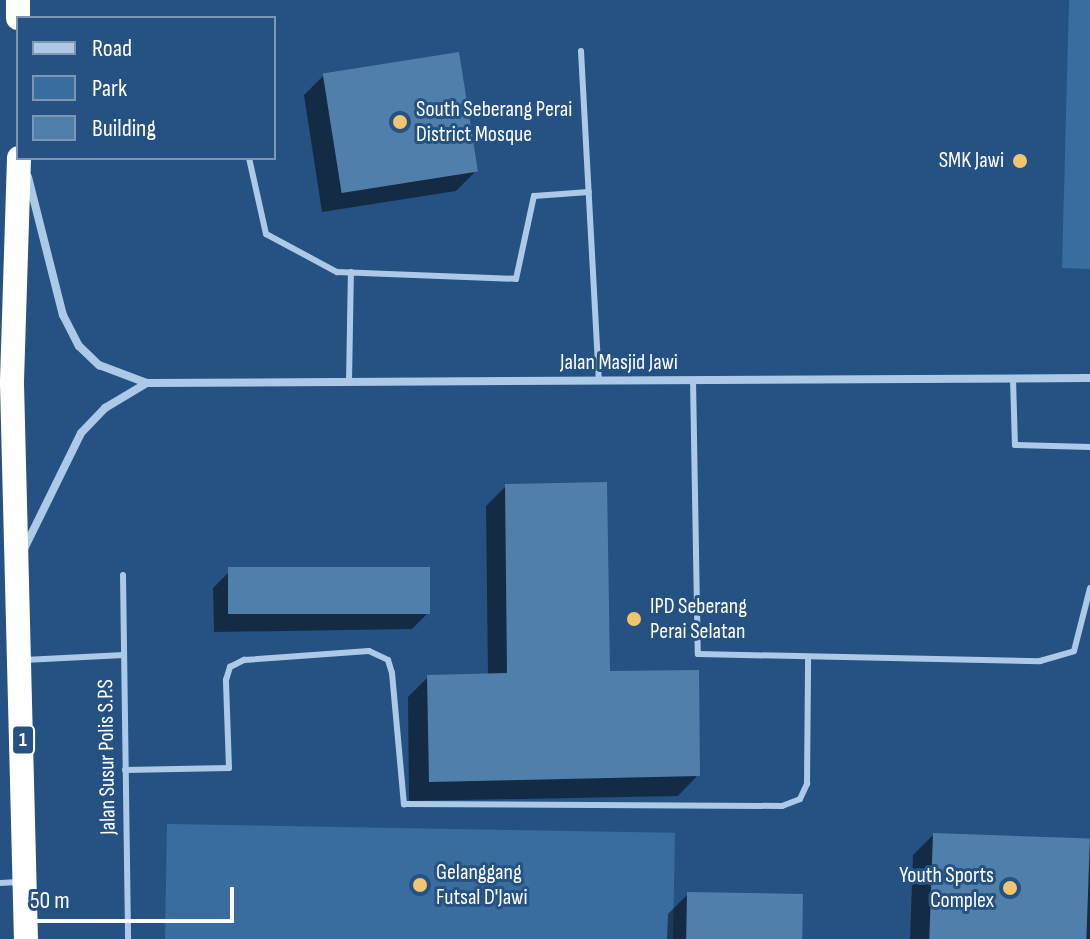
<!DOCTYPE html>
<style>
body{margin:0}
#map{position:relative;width:1090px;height:939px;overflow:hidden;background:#255282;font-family:"Sofia Sans Condensed",sans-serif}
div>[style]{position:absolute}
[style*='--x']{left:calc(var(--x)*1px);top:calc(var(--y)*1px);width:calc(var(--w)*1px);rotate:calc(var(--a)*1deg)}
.green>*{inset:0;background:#396da0;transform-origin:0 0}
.shadow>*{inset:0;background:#0007}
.building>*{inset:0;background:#517fac;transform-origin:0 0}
.lane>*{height:6px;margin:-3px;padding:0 3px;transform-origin:3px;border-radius:3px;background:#accae7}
.street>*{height:8px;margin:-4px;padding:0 4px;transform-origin:4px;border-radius:4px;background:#accae7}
.highway>*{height:24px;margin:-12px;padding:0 12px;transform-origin:12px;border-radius:12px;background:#fff}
.dots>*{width:22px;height:22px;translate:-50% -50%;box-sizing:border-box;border:4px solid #255282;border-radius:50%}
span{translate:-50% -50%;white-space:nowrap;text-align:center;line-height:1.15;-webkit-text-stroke:6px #255282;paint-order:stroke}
.shield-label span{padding:2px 6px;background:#255282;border:2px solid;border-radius:6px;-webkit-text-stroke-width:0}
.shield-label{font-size:20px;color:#fff;font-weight:700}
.poi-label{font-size:22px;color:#fff}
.left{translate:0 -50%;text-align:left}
.right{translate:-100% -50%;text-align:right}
.street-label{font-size:22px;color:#fff}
.legend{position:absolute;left:16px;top:16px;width:260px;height:144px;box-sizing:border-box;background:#255282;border:2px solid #7c97b4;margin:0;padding:10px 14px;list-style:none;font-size:24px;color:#fff}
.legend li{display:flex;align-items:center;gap:16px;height:40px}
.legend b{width:40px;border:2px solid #7c97b4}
.scale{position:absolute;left:16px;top:887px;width:218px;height:36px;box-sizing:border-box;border:4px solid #fff;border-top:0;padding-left:10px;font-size:24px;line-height:28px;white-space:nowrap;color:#fff;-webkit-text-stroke:6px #255282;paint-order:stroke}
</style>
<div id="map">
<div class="green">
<i style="clip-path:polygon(1069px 0,1090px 0,1090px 269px,1062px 268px)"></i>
<i style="left:167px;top:824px;width:508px;height:115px;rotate:1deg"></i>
</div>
<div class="shadow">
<i style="clip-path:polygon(324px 75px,476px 171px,456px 191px,322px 212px,304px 95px)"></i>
<i style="clip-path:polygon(506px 486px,608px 673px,698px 775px,678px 796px,409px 801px,408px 697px,428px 677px,488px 676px,486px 506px)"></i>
<i style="clip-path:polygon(229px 572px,428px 613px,412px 629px,214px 632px,213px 588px)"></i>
<i style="clip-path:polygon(933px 835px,1090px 839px,1090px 939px,910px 939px,913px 855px)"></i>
<i style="clip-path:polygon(688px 894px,800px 939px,667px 939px,668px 914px)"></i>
</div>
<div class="building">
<i style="left:459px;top:52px;width:121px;height:138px;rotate:81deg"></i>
<i style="clip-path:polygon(607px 482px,610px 671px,699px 670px,700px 776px,429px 782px,427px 675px,507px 673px,505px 484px)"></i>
<i style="left:430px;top:567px;width:47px;height:202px;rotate:90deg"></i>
<i style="left:933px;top:833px;width:157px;height:106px;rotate:2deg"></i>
<i style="left:687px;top:892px;width:116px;height:47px;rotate:1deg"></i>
</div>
<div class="lane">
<i style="--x:581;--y:51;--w:330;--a:86.9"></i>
<i style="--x:249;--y:158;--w:78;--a:77.4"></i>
<i style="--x:266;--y:234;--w:81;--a:28.2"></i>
<i style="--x:337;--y:272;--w:179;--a:2.2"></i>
<i style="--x:516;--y:279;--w:85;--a:-77.8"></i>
<i style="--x:534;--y:196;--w:55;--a:-4.2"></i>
<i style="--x:1013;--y:379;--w:66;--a:88.3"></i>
<i style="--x:1015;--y:445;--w:75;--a:1.5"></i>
<i style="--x:693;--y:380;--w:274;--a:89"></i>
<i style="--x:698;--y:654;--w:342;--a:1.2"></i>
<i style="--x:1040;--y:661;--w:35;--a:-16"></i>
<i style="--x:1074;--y:651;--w:65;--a:-75.7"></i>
<i style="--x:349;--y:382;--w:110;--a:-89"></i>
<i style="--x:123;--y:575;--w:364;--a:89.2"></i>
<i style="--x:24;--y:660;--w:100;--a:-2.9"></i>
<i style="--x:125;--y:770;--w:104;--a:-1.1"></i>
<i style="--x:229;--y:768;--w:88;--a:-92"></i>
<i style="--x:226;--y:680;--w:14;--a:-73"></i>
<i style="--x:230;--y:667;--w:16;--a:-27"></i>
<i style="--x:244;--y:660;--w:125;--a:-4.1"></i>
<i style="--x:369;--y:651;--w:21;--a:25"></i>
<i style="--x:388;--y:660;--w:14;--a:73"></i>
<i style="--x:392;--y:673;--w:132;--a:84.8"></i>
<i style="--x:404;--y:804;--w:378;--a:0.3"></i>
<i style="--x:782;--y:806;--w:19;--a:-21"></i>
<i style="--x:800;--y:799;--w:17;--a:-65"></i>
<i style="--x:807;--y:784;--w:124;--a:-89.5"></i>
<i style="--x:0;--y:883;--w:19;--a:-3"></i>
</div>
<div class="street">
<i style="--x:28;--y:177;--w:142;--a:75.8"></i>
<i style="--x:63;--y:315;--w:35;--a:63"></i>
<i style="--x:79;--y:346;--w:28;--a:44"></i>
<i style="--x:99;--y:365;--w:51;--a:20.6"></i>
<i style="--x:147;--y:383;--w:943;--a:-0.3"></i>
<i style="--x:23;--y:551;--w:131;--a:-63.8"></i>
<i style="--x:81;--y:433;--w:35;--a:-46"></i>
<i style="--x:105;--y:408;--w:49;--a:-30.8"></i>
</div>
<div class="highway">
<i style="--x:18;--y:0;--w:18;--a:90"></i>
<i style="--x:19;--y:158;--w:226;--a:91.8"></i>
<i style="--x:12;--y:384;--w:555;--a:88.56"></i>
</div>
<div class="dots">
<i style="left:400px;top:122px;background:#f1c570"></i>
<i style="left:1020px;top:161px;background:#f1c570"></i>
<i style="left:634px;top:619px;background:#f1c570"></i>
<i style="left:420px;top:885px;background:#f1c570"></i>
<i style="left:1010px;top:888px;background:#f1c570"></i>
</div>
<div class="shield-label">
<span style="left:23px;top:740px">1</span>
</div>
<div class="poi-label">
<span class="left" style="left:416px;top:122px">South Seberang Perai<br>District Mosque</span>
<span class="right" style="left:1004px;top:161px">SMK Jawi</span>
<span class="left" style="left:650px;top:619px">IPD Seberang<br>Perai Selatan</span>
<span class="left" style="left:436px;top:885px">Gelanggang<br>Futsal D'Jawi</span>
<span class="right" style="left:994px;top:888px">Youth Sports<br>Complex</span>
</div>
<div class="street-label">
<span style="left:619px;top:363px">Jalan Masjid Jawi</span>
<span style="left:107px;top:757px;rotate:-91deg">Jalan Susur Polis S.P.S</span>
</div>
<ul class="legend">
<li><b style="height:10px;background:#accae7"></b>Road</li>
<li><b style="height:22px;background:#396da0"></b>Park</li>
<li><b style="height:22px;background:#517fac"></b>Building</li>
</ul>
<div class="scale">50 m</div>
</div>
